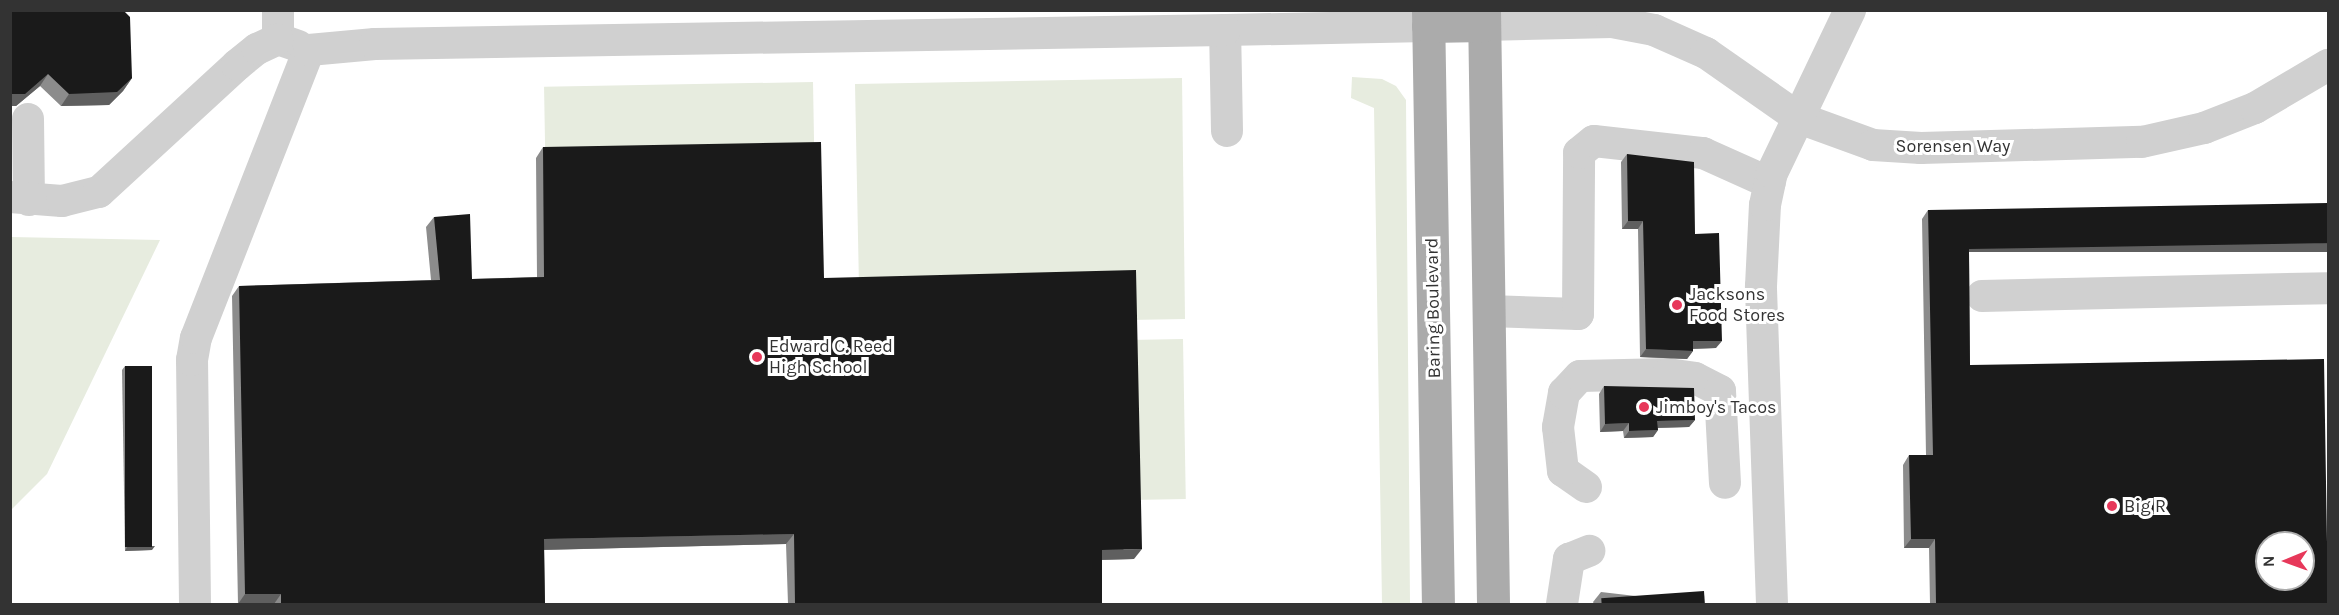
<!DOCTYPE html>
<style>
body{margin:0}
#map{position:relative;width:2339px;height:615px;overflow:hidden;background:#fff;font-family:Karla,sans-serif}
div>[style]{position:absolute}
[style*='--x']{left:calc(var(--x)*1px);top:calc(var(--y)*1px);width:calc(var(--w)*1px);rotate:calc(var(--a)*1deg)}
.green>*{inset:0;background:#e7ecdf;transform-origin:0 0}
.minor>*{height:32px;margin:-16px;padding:0 16px;transform-origin:16px;border-radius:16px;background:#d0d0d0}
.major>*{height:33px;margin:-16.5px;padding:0 16.5px;transform-origin:16.5px;border-radius:16.5px;background:#ababab}
.wall>*{inset:0;background:#8c8c8c}
.shaded-wall>*{inset:0;background:#5f5f5f;transform-origin:0 0}
.building>*{inset:0;background:#1a1a1a;transform-origin:0 0}
.dots>*{width:16px;height:16px;translate:-50% -50%;box-sizing:border-box;border:3px solid #fff;border-radius:50%}
span{translate:-50% -50%;white-space:nowrap;text-align:center;line-height:1.15;-webkit-text-stroke:6px #fff;paint-order:stroke}
.street-label{font-size:18px;color:#333}
.poi-label{font-size:18px;color:#333}
.left{translate:0 -50%;text-align:left}
.frame{position:absolute;inset:0;border:12px solid #333;pointer-events:none}
.north{position:absolute;left:2255px;top:531px;width:60px;height:60px;box-sizing:border-box;background:#fff;border:2px solid #adadad;border-radius:50%;rotate:269deg;font-size:16px;font-weight:700;line-height:24px;text-align:center;color:#333}
.north::after{content:'';display:block;margin:auto;width:21px;height:27px;background:#e7385a;clip-path:polygon(50% 0,100% 100%,50% 72%,0 100%)}
</style>
<div id="map">
<div class="green">
<i style="clip-path:polygon(1352px 77px,1382px 79px,1396px 86px,1406px 100px,1410px 604px,1382px 604px,1374px 108px,1351px 98px)"></i>
<i style="clip-path:polygon(1182px 78px,1185px 319px,1129px 320px,859px 287px,855px 84px)"></i>
<i style="left:813px;top:82px;width:70px;height:269px;rotate:89deg"></i>
<i style="clip-path:polygon(11px 237px,160px 240px,47px 474px,11px 510px)"></i>
<i style="left:1183px;top:339px;width:160px;height:54px;rotate:89deg"></i>
</div>
<div class="minor">
<i style="--x:278;--y:10;--w:29;--a:90"></i>
<i style="--x:278;--y:39;--w:21;--a:19"></i>
<i style="--x:1484;--y:25;--w:128;--a:-1.3"></i>
<i style="--x:1612;--y:22;--w:43;--a:10.8"></i>
<i style="--x:1654;--y:30;--w:57;--a:23.9"></i>
<i style="--x:1706;--y:53;--w:113;--a:35"></i>
<i style="--x:1799;--y:118;--w:79;--a:20"></i>
<i style="--x:1873;--y:145;--w:48;--a:3.6"></i>
<i style="--x:1921;--y:148;--w:221;--a:-1.6"></i>
<i style="--x:2142;--y:142;--w:64;--a:-12.7"></i>
<i style="--x:2204;--y:128;--w:55;--a:-21.4"></i>
<i style="--x:2255;--y:108;--w:85;--a:-30.5"></i>
<i style="--x:28;--y:119;--w:81;--a:89.3"></i>
<i style="--x:1227;--y:131;--w:101;--a:-91.1"></i>
<i style="--x:1225;--y:30;--w:203;--a:-1.1"></i>
<i style="--x:10;--y:197;--w:52;--a:4.4"></i>
<i style="--x:62;--y:201;--w:38;--a:-14"></i>
<i style="--x:99;--y:192;--w:188;--a:-42.6"></i>
<i style="--x:237;--y:65;--w:26;--a:-39"></i>
<i style="--x:257;--y:49;--w:23;--a:-25"></i>
<i style="--x:1982;--y:296;--w:346;--a:-1.3"></i>
<i style="--x:1489;--y:311;--w:89;--a:1.9"></i>
<i style="--x:1578;--y:314;--w:161;--a:-89.6"></i>
<i style="--x:1579;--y:153;--w:19;--a:-39"></i>
<i style="--x:1594;--y:141;--w:110;--a:6.3"></i>
<i style="--x:1703;--y:153;--w:73;--a:24.1"></i>
<i style="--x:1586;--y:487;--w:28;--a:-145"></i>
<i style="--x:1563;--y:471;--w:44;--a:-96.5"></i>
<i style="--x:1558;--y:427;--w:35;--a:-80"></i>
<i style="--x:1564;--y:393;--w:23;--a:-47"></i>
<i style="--x:1580;--y:376;--w:88;--a:-1.3"></i>
<i style="--x:1668;--y:374;--w:27;--a:8"></i>
<i style="--x:1695;--y:378;--w:28;--a:27"></i>
<i style="--x:1720;--y:391;--w:92;--a:86.9"></i>
<i style="--x:195;--y:604;--w:244;--a:-90.7"></i>
<i style="--x:192;--y:360;--w:22;--a:-80"></i>
<i style="--x:196;--y:338;--w:309;--a:-68.6"></i>
<i style="--x:309;--y:50;--w:66;--a:-5.2"></i>
<i style="--x:375;--y:44;--w:850;--a:-0.94"></i>
<i style="--x:1562;--y:604;--w:46;--a:-81.2"></i>
<i style="--x:1569;--y:559;--w:22;--a:-22"></i>
<i style="--x:1772;--y:604;--w:318;--a:-92"></i>
<i style="--x:1761;--y:286;--w:81;--a:-87.2"></i>
<i style="--x:1765;--y:205;--w:33;--a:-78"></i>
<i style="--x:1772;--y:173;--w:181;--a:-64.4"></i>
</div>
<div class="major">
<i style="--x:1428;--y:10;--w:594;--a:89.04"></i>
<i style="--x:1484;--y:10;--w:594;--a:89.13"></i>
<i style="--x:1428;--y:26;--w:56;--a:-1"></i>
</div>
<div class="wall">
<i style="clip-path:polygon(10px 10px,132px 78px,123px 91px,109px 105px,61px 106px,40px 86px,16px 106px)"></i>
<i style="clip-path:polygon(543px 147px,824px 278px,1134px 559px,1102px 560px,1102px 604px,788px 604px,786px 544px,544px 550px,545px 604px,238px 604px,232px 296px,239px 286px,431px 280px,426px 227px,434px 217px,472px 279px,537px 277px,536px 158px)"></i>
<i style="clip-path:polygon(1627px 154px,1695px 234px,1716px 348px,1693px 349px,1693px 351px,1687px 359px,1640px 357px,1638px 229px,1622px 229px,1621px 162px)"></i>
<i style="clip-path:polygon(1928px 210px,1969px 258px,1970px 365px,2328px 604px,1930px 604px,1929px 548px,1904px 548px,1903px 465px,1909px 455px,1926px 455px,1922px 219px)"></i>
<i style="clip-path:polygon(125px 366px,152px 550px,125px 551px,122px 370px)"></i>
<i style="clip-path:polygon(1604px 386px,1695px 420px,1689px 427px,1658px 428px,1658px 430px,1653px 437px,1624px 438px,1623px 431px,1600px 432px,1599px 394px)"></i>
<i style="clip-path:polygon(1601px 592px,1705px 604px,1594px 604px,1593px 602px)"></i>
</div>
<div class="shaded-wall">
<i style="clip-path:polygon(48px 74px,40px 86px,16px 106px,10px 106px,10px 94px)"></i>
<i style="clip-path:polygon(132px 78px,123px 91px,109px 105px,61px 106px,69px 94px)"></i>
<i style="clip-path:polygon(1628px 221px,1643px 221px,1638px 229px,1622px 229px)"></i>
<i style="left:2328px;top:243px;width:9px;height:359px;rotate:90deg"></i>
<i style="clip-path:polygon(1693px 341px,1722px 341px,1716px 348px,1687px 349px)"></i>
<i style="clip-path:polygon(1646px 349px,1693px 351px,1687px 359px,1640px 357px)"></i>
<i style="clip-path:polygon(1695px 420px,1689px 427px,1652px 428px,1657px 421px)"></i>
<i style="clip-path:polygon(1629px 423px,1623px 431px,1600px 432px,1605px 424px)"></i>
<i style="clip-path:polygon(1658px 430px,1653px 437px,1624px 438px,1629px 431px)"></i>
<i style="clip-path:polygon(794px 534px,786px 544px,537px 550px,544px 539px)"></i>
<i style="clip-path:polygon(1911px 539px,1935px 539px,1929px 548px,1904px 548px)"></i>
<i style="clip-path:polygon(155px 546px,152px 550px,125px 551px,127px 547px)"></i>
<i style="clip-path:polygon(1142px 549px,1134px 559px,1095px 560px,1102px 550px)"></i>
<i style="clip-path:polygon(245px 594px,281px 594px,274px 604px,238px 604px)"></i>
</div>
<div class="building">
<i style="clip-path:polygon(10px 10px,123px 10px,130px 17px,132px 78px,117px 92px,69px 94px,48px 74px,25px 94px,10px 94px)"></i>
<i style="clip-path:polygon(821px 142px,824px 278px,1136px 270px,1142px 549px,1102px 550px,1102px 604px,795px 604px,794px 534px,544px 539px,545px 604px,281px 604px,281px 594px,245px 594px,239px 286px,440px 280px,434px 217px,470px 214px,472px 279px,544px 277px,543px 147px)"></i>
<i style="clip-path:polygon(1627px 154px,1694px 162px,1695px 234px,1719px 233px,1722px 341px,1693px 341px,1693px 351px,1646px 349px,1643px 221px,1628px 221px)"></i>
<i style="clip-path:polygon(evenodd,2328px 203px,2328px 243px,1969px 249px,1970px 365px,2324px 359px,2328px 604px,1936px 604px,1935px 539px,1911px 539px,1909px 455px,1933px 455px,1928px 210px,2328px 203px,2267px 543px,2303px 543px,2303px 579px,2267px 579px,2267px 543px)"></i>
<i style="left:125px;top:366px;width:27px;height:181px"></i>
<i style="clip-path:polygon(1604px 386px,1694px 388px,1695px 420px,1657px 421px,1658px 430px,1629px 431px,1629px 423px,1605px 424px)"></i>
<i style="left:1704px;top:591px;width:13px;height:103px;rotate:86deg"></i>
</div>
<div class="dots">
<i style="left:1677px;top:305px;background:#e7385a"></i>
<i style="left:757px;top:357px;background:#e7385a"></i>
<i style="left:1644px;top:407px;background:#e7385a"></i>
<i style="left:2112px;top:506px;background:#e7385a"></i>
</div>
<div class="street-label">
<span style="left:1953px;top:146px">Sorensen Way</span>
<span style="left:1433px;top:308px;rotate:-91deg">Baring Boulevard</span>
</div>
<div class="poi-label">
<span class="left" style="left:1689px;top:305px">Jacksons<br>Food Stores</span>
<span class="left" style="left:769px;top:357px">Edward C. Reed<br>High School</span>
<span class="left" style="left:1656px;top:407px">Jimboy's Tacos</span>
<span class="left" style="left:2124px;top:506px">Big R</span>
</div>
<div class="frame"></div>
<div class="north">N</div>
</div>
